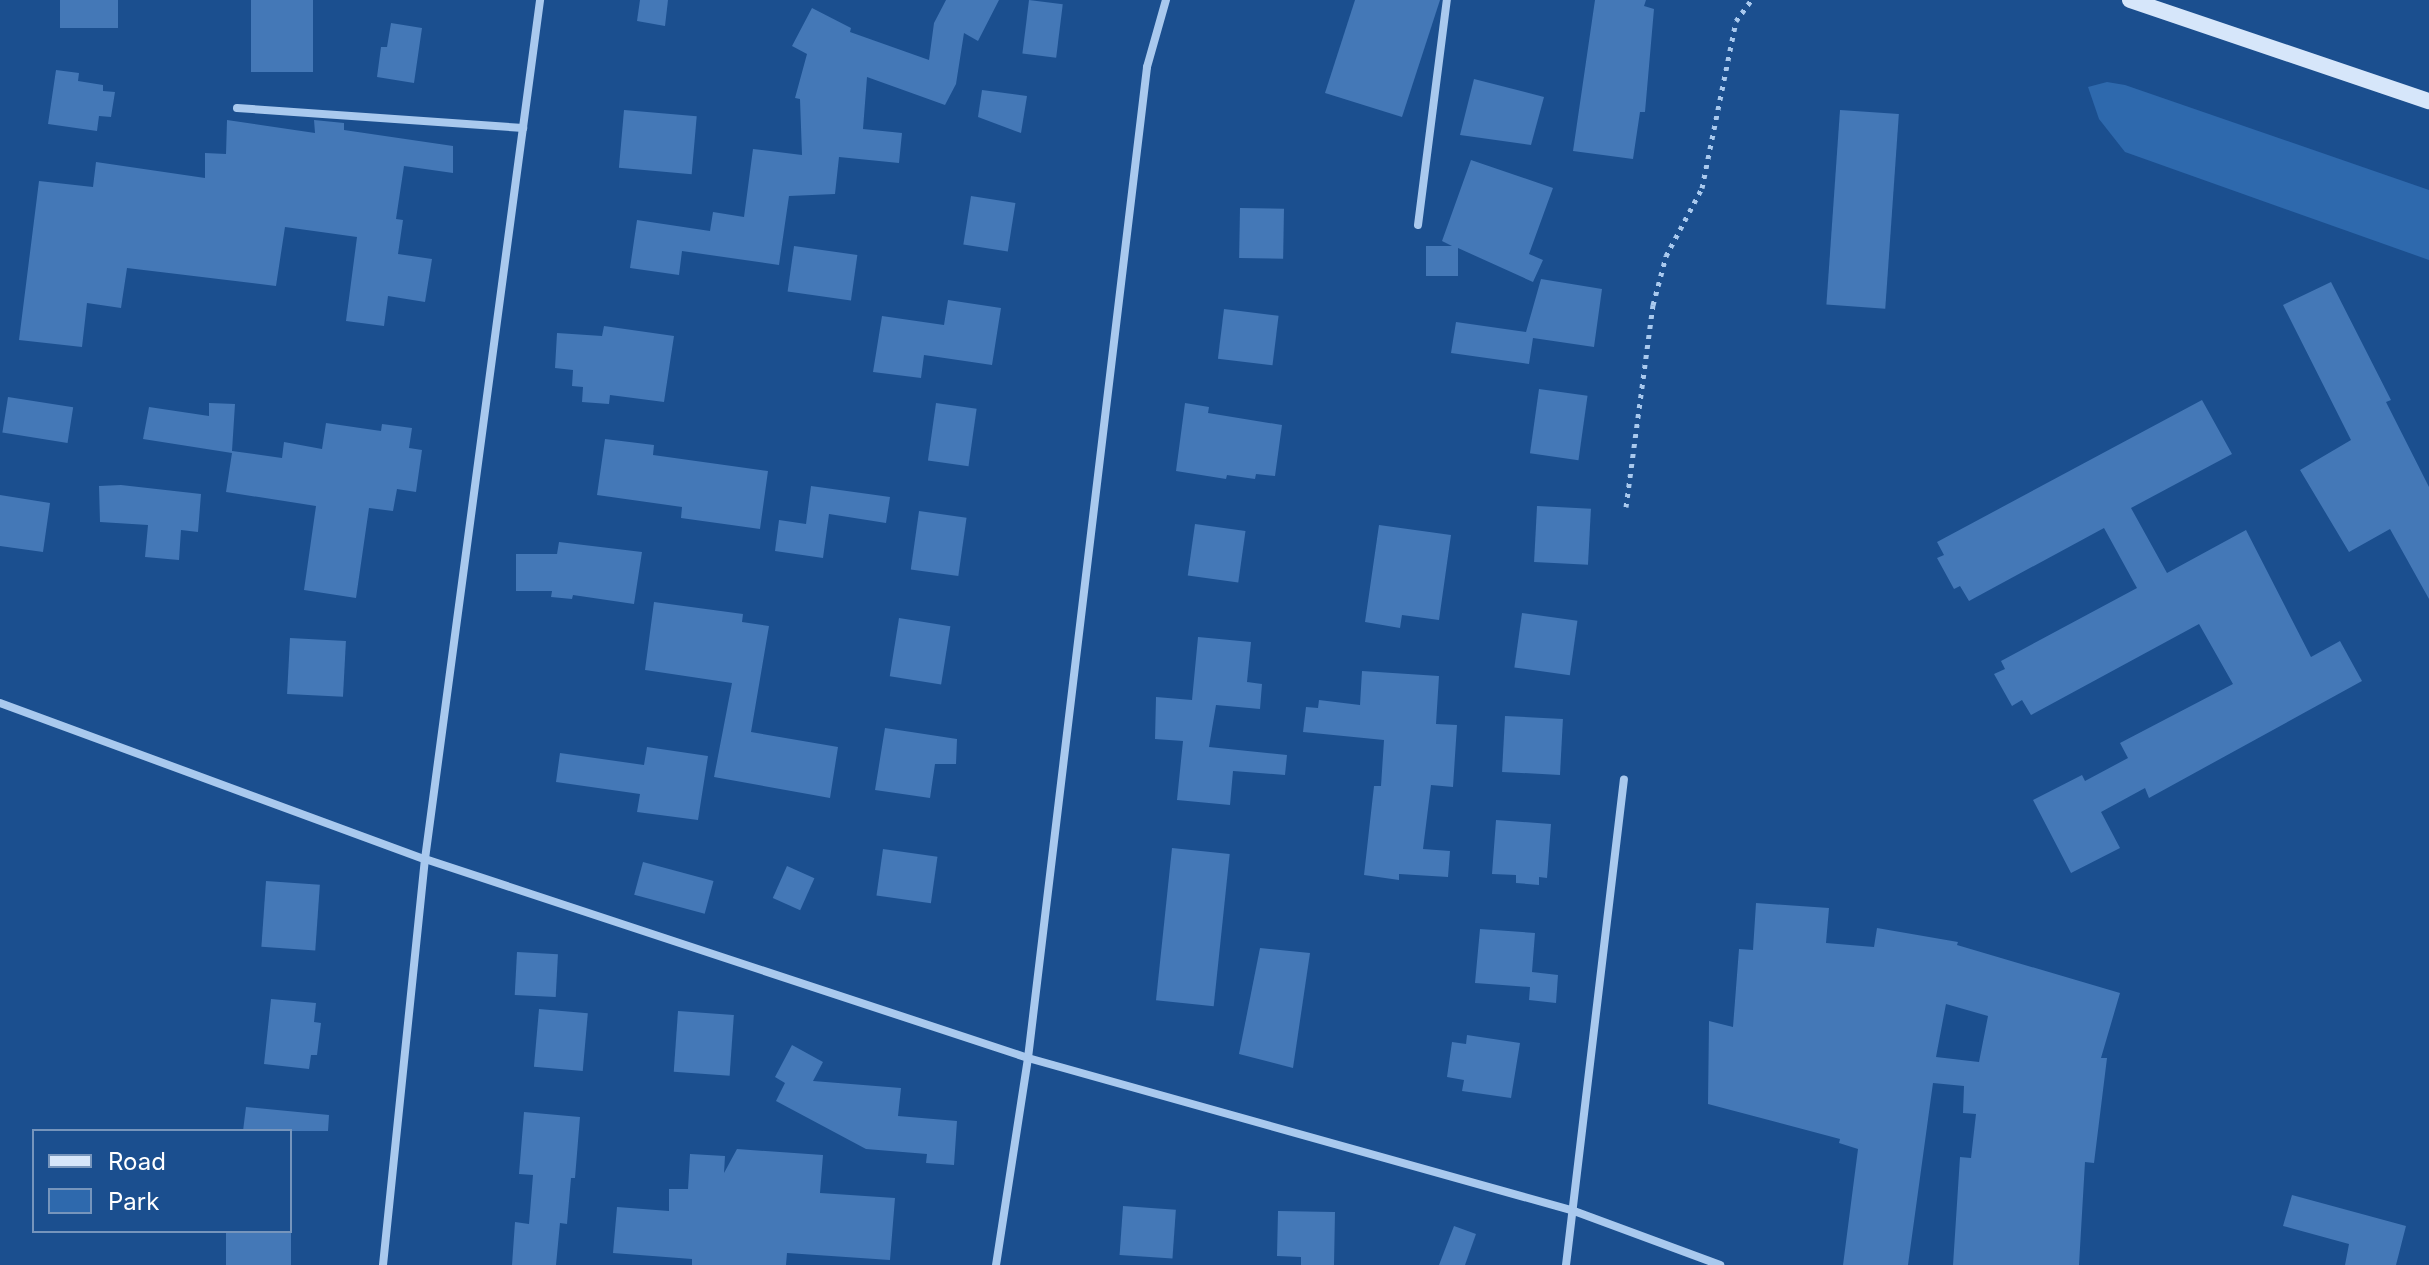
<!DOCTYPE html>
<style>
body{margin:0}
#map{position:relative;width:2429px;height:1265px;overflow:hidden;background:#1b4f8f;font-family:Inter,sans-serif}
div>[style]{position:absolute}
[style*='--x']{left:calc(var(--x)*1px);top:calc(var(--y)*1px);width:calc(var(--w)*1px);rotate:calc(var(--a)*1deg)}
.green>*{inset:0;background:#2e69ad}
.building>*{inset:0;background:#4478b7;transform-origin:0 0}
.path>*{height:5px;margin-top:-2.5px;transform-origin:0;background:repeating-linear-gradient(90deg,#a9c9ee 0 4px,transparent 0 10px)}
.street>*{height:8px;margin:-4px;padding:0 4px;transform-origin:4px;border-radius:4px;background:#a9c9ee}
.secondary>*{height:16px;margin:-8px;padding:0 8px;transform-origin:8px;border-radius:8px;background:#d6e6fa}
span{translate:-50% -50%;white-space:nowrap;text-align:center;line-height:1.15;-webkit-text-stroke:7px #1b4f8f;paint-order:stroke}
.legend{position:absolute;left:32px;top:1129px;width:260px;height:104px;box-sizing:border-box;background:#1b4f8f;border:2px solid #7695bc;margin:0;padding:10px 14px;list-style:none;font-size:24px;color:#fff}
.legend li{display:flex;align-items:center;gap:16px;height:40px}
.legend b{width:40px;border:2px solid #7695bc}
</style>
<div id="map">
<div class="green">
<i style="clip-path:polygon(2107px 82px,2125px 85px,2429px 190px,2429px 260px,2125px 152px,2099px 119px,2088px 87px)"></i>
</div>
<div class="building">
<i style="left:60px;top:0;width:58px;height:28px"></i>
<i style="left:251px;top:0;width:62px;height:72px"></i>
<i style="clip-path:polygon(640px 0,668px 0,665px 26px,637px 21px)"></i>
<i style="clip-path:polygon(946px 0,999px 0,978px 41px,964px 33px,956px 84px,945px 105px,867px 77px,863px 129px,902px 133px,899px 163px,839px 157px,835px 194px,789px 196px,779px 265px,682px 251px,679px 275px,630px 268px,637px 220px,710px 231px,713px 212px,744px 217px,753px 149px,802px 155px,800px 99px,795px 98px,807px 54px,792px 46px,812px 8px,851px 28px,850px 32px,929px 60px,934px 23px)"></i>
<i style="left:1029px;top:0;width:34px;height:54px;rotate:7deg"></i>
<i style="clip-path:polygon(1355px 0,1440px 0,1402px 117px,1325px 93px)"></i>
<i style="clip-path:polygon(1595px 0,1646px 0,1644px 6px,1654px 9px,1645px 112px,1640px 112px,1633px 159px,1573px 151px)"></i>
<i style="clip-path:polygon(391px 23px,422px 28px,414px 83px,377px 77px,381px 47px,387px 47px)"></i>
<i style="clip-path:polygon(56px 70px,79px 73px,78px 81px,103px 85px,103px 91px,115px 92px,111px 117px,99px 116px,97px 131px,48px 124px)"></i>
<i style="clip-path:polygon(1474px 79px,1544px 97px,1531px 145px,1460px 135px)"></i>
<i style="clip-path:polygon(982px 90px,1027px 96px,1021px 133px,978px 117px)"></i>
<i style="left:624px;top:110px;width:73px;height:58px;rotate:5deg"></i>
<i style="left:1840px;top:110px;width:59px;height:195px;rotate:4deg"></i>
<i style="clip-path:polygon(227px 120px,315px 133px,314px 120px,344px 123px,344px 130px,453px 146px,453px 173px,404px 166px,396px 219px,403px 220px,398px 254px,432px 259px,425px 302px,388px 296px,384px 326px,346px 321px,357px 237px,285px 227px,276px 286px,127px 268px,121px 308px,87px 303px,82px 347px,19px 340px,39px 181px,93px 187px,96px 162px,205px 178px,205px 153px,226px 154px)"></i>
<i style="clip-path:polygon(1471px 160px,1553px 188px,1529px 254px,1543px 260px,1533px 282px,1458px 248px,1458px 276px,1426px 276px,1426px 246px,1452px 246px,1442px 241px)"></i>
<i style="left:971px;top:196px;width:45px;height:49px;rotate:9deg"></i>
<i style="left:1240px;top:208px;width:44px;height:50px;rotate:1deg"></i>
<i style="left:794px;top:246px;width:64px;height:46px;rotate:8deg"></i>
<i style="clip-path:polygon(1541px 279px,1602px 289px,1594px 347px,1533px 338px,1529px 364px,1451px 353px,1456px 322px,1526px 332px)"></i>
<i style="clip-path:polygon(2331px 282px,2391px 400px,2386px 402px,2429px 487px,2429px 599px,2390px 529px,2349px 552px,2300px 470px,2351px 440px,2283px 305px)"></i>
<i style="clip-path:polygon(948px 300px,1001px 308px,992px 365px,924px 355px,921px 378px,873px 372px,882px 316px,944px 325px)"></i>
<i style="left:1224px;top:309px;width:55px;height:50px;rotate:7deg"></i>
<i style="clip-path:polygon(604px 326px,674px 336px,664px 402px,610px 395px,609px 404px,582px 402px,583px 387px,572px 386px,573px 370px,555px 368px,557px 333px,602px 336px)"></i>
<i style="left:1539px;top:389px;width:49px;height:65px;rotate:8deg"></i>
<i style="left:8px;top:397px;width:66px;height:36px;rotate:9deg"></i>
<i style="clip-path:polygon(2202px 400px,2232px 454px,2131px 508px,2167px 573px,2246px 530px,2311px 657px,2340px 641px,2362px 681px,2149px 798px,2145px 788px,2101px 812px,2120px 848px,2071px 873px,2033px 800px,2082px 775px,2085px 781px,2128px 758px,2120px 743px,2233px 684px,2199px 624px,2031px 715px,2022px 700px,2012px 706px,1994px 674px,2005px 669px,2001px 661px,2137px 588px,2104px 528px,1969px 601px,1960px 586px,1954px 589px,1937px 558px,1944px 555px,1937px 542px)"></i>
<i style="clip-path:polygon(209px 403px,235px 404px,232px 451px,282px 458px,284px 442px,322px 449px,326px 423px,381px 431px,382px 424px,412px 428px,409px 448px,422px 450px,416px 492px,397px 489px,393px 511px,369px 508px,356px 598px,304px 590px,316px 506px,226px 492px,232px 453px,143px 439px,149px 407px,209px 416px)"></i>
<i style="left:936px;top:403px;width:41px;height:58px;rotate:8deg"></i>
<i style="clip-path:polygon(1185px 403px,1209px 407px,1208px 413px,1282px 425px,1275px 476px,1256px 474px,1255px 479px,1227px 475px,1226px 479px,1176px 471px)"></i>
<i style="clip-path:polygon(605px 439px,654px 445px,653px 455px,768px 471px,760px 529px,681px 518px,682px 507px,597px 495px)"></i>
<i style="clip-path:polygon(121px 485px,201px 494px,198px 532px,181px 530px,179px 560px,145px 557px,148px 525px,100px 522px,99px 486px)"></i>
<i style="clip-path:polygon(811px 486px,890px 497px,886px 523px,829px 514px,823px 558px,775px 551px,779px 520px,806px 524px)"></i>
<i style="clip-path:polygon(0 495px,50px 503px,43px 552px,0 546px)"></i>
<i style="left:1537px;top:506px;width:54px;height:56px;rotate:3deg"></i>
<i style="left:919px;top:511px;width:48px;height:59px;rotate:8deg"></i>
<i style="left:1195px;top:524px;width:51px;height:52px;rotate:8deg"></i>
<i style="clip-path:polygon(1379px 525px,1451px 535px,1439px 620px,1402px 615px,1400px 628px,1365px 622px)"></i>
<i style="clip-path:polygon(559px 542px,642px 552px,634px 604px,573px 595px,572px 599px,551px 597px,552px 591px,516px 591px,516px 554px,557px 554px)"></i>
<i style="clip-path:polygon(654px 602px,743px 614px,742px 622px,769px 626px,751px 732px,838px 747px,830px 798px,714px 777px,732px 683px,645px 670px)"></i>
<i style="left:1522px;top:613px;width:56px;height:55px;rotate:8deg"></i>
<i style="left:899px;top:618px;width:52px;height:59px;rotate:9deg"></i>
<i style="clip-path:polygon(1198px 637px,1251px 642px,1247px 682px,1262px 684px,1260px 709px,1216px 705px,1209px 747px,1287px 755px,1285px 775px,1233px 771px,1230px 805px,1177px 800px,1183px 741px,1155px 739px,1156px 697px,1192px 700px)"></i>
<i style="left:290px;top:638px;width:56px;height:56px;rotate:3deg"></i>
<i style="clip-path:polygon(1362px 671px,1439px 676px,1436px 724px,1457px 725px,1453px 787px,1431px 785px,1423px 849px,1450px 851px,1448px 877px,1399px 874px,1399px 880px,1364px 875px,1374px 786px,1381px 786px,1384px 740px,1303px 732px,1306px 707px,1318px 708px,1319px 700px,1360px 705px)"></i>
<i style="left:1505px;top:716px;width:58px;height:56px;rotate:3deg"></i>
<i style="clip-path:polygon(885px 728px,957px 739px,956px 764px,935px 764px,930px 798px,875px 790px)"></i>
<i style="clip-path:polygon(647px 747px,708px 756px,698px 820px,637px 812px,640px 794px,556px 782px,560px 753px,644px 765px)"></i>
<i style="clip-path:polygon(1496px 820px,1551px 824px,1547px 878px,1539px 877px,1539px 885px,1516px 883px,1516px 875px,1492px 874px)"></i>
<i style="left:1172px;top:848px;width:58px;height:153px;rotate:6deg"></i>
<i style="left:883px;top:849px;width:55px;height:47px;rotate:8deg"></i>
<i style="left:643px;top:862px;width:73px;height:34px;rotate:15deg"></i>
<i style="left:787px;top:866px;width:30px;height:35px;rotate:24deg"></i>
<i style="left:266px;top:881px;width:54px;height:66px;rotate:4deg"></i>
<i style="clip-path:polygon(evenodd,1756px 903px,1829px 908px,1826px 943px,1874px 947px,1877px 928px,1958px 942px,1957px 945px,2120px 993px,2101px 1058px,2107px 1058px,2094px 1163px,2085px 1162px,2079px 1265px,1953px 1265px,1960px 1157px,1971px 1158px,1976px 1114px,1963px 1113px,1964px 1086px,1933px 1083px,1908px 1265px,1843px 1265px,1858px 1149px,1839px 1143px,1840px 1139px,1708px 1104px,1709px 1021px,1733px 1027px,1739px 949px,1753px 950px,1756px 903px,1946px 1004px,1988px 1016px,1979px 1062px,1936px 1057px,1946px 1004px)"></i>
<i style="clip-path:polygon(1480px 929px,1535px 933px,1532px 972px,1558px 975px,1556px 1003px,1529px 1000px,1530px 987px,1475px 983px)"></i>
<i style="clip-path:polygon(1260px 948px,1310px 953px,1293px 1068px,1239px 1054px)"></i>
<i style="left:517px;top:952px;width:41px;height:43px;rotate:3deg"></i>
<i style="clip-path:polygon(271px 999px,316px 1003px,314px 1022px,321px 1023px,317px 1055px,311px 1055px,309px 1069px,264px 1064px)"></i>
<i style="left:539px;top:1009px;width:49px;height:58px;rotate:5deg"></i>
<i style="left:678px;top:1011px;width:56px;height:61px;rotate:4deg"></i>
<i style="clip-path:polygon(1467px 1035px,1520px 1043px,1511px 1098px,1462px 1091px,1464px 1080px,1447px 1077px,1452px 1042px,1466px 1044px)"></i>
<i style="clip-path:polygon(792px 1045px,823px 1062px,813px 1081px,901px 1088px,898px 1116px,957px 1121px,954px 1165px,926px 1163px,927px 1154px,866px 1149px,776px 1101px,785px 1083px,775px 1077px)"></i>
<i style="clip-path:polygon(246px 1107px,329px 1115px,328px 1131px,243px 1131px)"></i>
<i style="clip-path:polygon(524px 1112px,580px 1117px,575px 1178px,571px 1178px,567px 1224px,560px 1223px,556px 1265px,512px 1265px,515px 1222px,529px 1224px,533px 1175px,519px 1174px)"></i>
<i style="clip-path:polygon(737px 1149px,823px 1155px,820px 1193px,895px 1198px,890px 1260px,787px 1253px,786px 1265px,692px 1265px,692px 1259px,613px 1253px,617px 1207px,669px 1211px,669px 1189px,688px 1189px,690px 1154px,725px 1156px,724px 1173px)"></i>
<i style="clip-path:polygon(2292px 1195px,2406px 1226px,2396px 1265px,2345px 1265px,2349px 1244px,2283px 1226px)"></i>
<i style="left:1123px;top:1206px;width:53px;height:49px;rotate:4deg"></i>
<i style="clip-path:polygon(1278px 1211px,1335px 1212px,1334px 1265px,1301px 1265px,1301px 1257px,1277px 1256px)"></i>
<i style="clip-path:polygon(1454px 1226px,1476px 1234px,1465px 1265px,1439px 1265px)"></i>
<i style="left:226px;top:1231px;width:65px;height:34px"></i>
</div>
<div class="path">
<i style="--x:1626;--y:507;--w:204;--a:-82.4"></i>
<i style="--x:1653;--y:305;--w:51;--a:-75.1"></i>
<i style="--x:1666;--y:256;--w:77;--a:-62.1"></i>
<i style="--x:1702;--y:188;--w:170;--a:-78.5"></i>
<i style="--x:1736;--y:21;--w:26;--a:-54"></i>
</div>
<div class="street">
<i style="--x:237;--y:108;--w:287;--a:4"></i>
<i style="--x:1418;--y:225;--w:227;--a:-82.7"></i>
<i style="--x:0;--y:703;--w:453;--a:20.2"></i>
<i style="--x:425;--y:859;--w:635;--a:18.26"></i>
<i style="--x:1028;--y:1058;--w:567;--a:15.65"></i>
<i style="--x:1574;--y:1211;--w:156;--a:20.3"></i>
<i style="--x:383;--y:1265;--w:408;--a:-84.1"></i>
<i style="--x:425;--y:859;--w:867;--a:-82.37"></i>
<i style="--x:996;--y:1265;--w:209;--a:-81.2"></i>
<i style="--x:1028;--y:1058;--w:998;--a:-83.15"></i>
<i style="--x:1147;--y:67;--w:70;--a:-74.2"></i>
<i style="--x:1566;--y:1265;--w:489;--a:-83.2"></i>
</div>
<div class="secondary">
<i style="--x:2130;--y:0;--w:316;--a:18.7"></i>
</div>
<ul class="legend">
<li><b style="height:10px;background:#d6e6fa"></b>Road</li>
<li><b style="height:22px;background:#2e69ad"></b>Park</li>
</ul>
</div>
